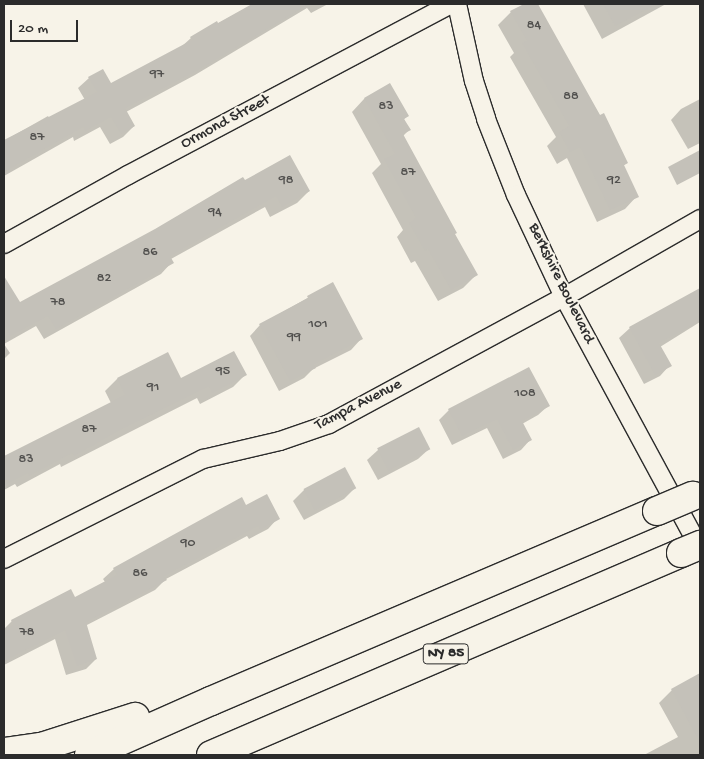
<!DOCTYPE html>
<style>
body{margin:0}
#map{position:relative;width:704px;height:759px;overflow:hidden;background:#f7f3e8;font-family:"Gochi Hand",sans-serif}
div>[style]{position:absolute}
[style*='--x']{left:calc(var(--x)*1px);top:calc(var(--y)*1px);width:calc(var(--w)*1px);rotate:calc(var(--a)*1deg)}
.shadow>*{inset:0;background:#0003}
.building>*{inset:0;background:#c4c1b9;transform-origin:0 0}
.roads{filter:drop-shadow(1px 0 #2b2b2b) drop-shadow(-1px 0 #2b2b2b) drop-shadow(0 1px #2b2b2b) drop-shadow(0 -1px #2b2b2b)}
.minor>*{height:18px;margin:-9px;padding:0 9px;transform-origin:9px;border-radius:9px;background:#f7f3e8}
.motorway>*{height:28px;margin:-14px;padding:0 14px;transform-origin:14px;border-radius:14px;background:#f7f3e8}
.bridges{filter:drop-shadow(1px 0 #2b2b2b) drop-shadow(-1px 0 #2b2b2b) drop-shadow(0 1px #2b2b2b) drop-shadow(0 -1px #2b2b2b)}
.motorway-bridge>*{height:28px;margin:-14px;padding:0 14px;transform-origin:14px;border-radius:14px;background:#f7f3e8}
span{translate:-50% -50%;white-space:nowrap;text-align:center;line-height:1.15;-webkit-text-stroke:4px #f7f3e8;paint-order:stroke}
.number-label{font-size:14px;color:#51504e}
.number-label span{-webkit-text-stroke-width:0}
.shield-label span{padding:1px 4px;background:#f7f3e8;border:1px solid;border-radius:4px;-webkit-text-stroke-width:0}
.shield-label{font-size:15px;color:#2b2b2b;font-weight:700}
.street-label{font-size:16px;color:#2b2b2b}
.frame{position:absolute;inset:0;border:5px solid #2b2b2b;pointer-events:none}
.scale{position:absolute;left:10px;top:20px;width:68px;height:22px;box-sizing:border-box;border:2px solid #2b2b2b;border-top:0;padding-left:6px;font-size:15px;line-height:18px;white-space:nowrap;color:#2b2b2b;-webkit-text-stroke:4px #f7f3e8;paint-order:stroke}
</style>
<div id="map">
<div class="shadow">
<i style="clip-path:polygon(254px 4px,328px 4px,311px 13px,307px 8px,195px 75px,126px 112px,134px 126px,123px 137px,110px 144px,100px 127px,74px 141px,73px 137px,4px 176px,4px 145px,11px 137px,48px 116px,50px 119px,85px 100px,78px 88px,89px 78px,111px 85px,181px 47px,191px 38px)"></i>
<i style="clip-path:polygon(526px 4px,536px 4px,627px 163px,623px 166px,637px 196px,625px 209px,597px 222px,567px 158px,557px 164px,547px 146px,556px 137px,510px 57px,514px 53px,498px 25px,511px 12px)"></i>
<i style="clip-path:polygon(583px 4px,666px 4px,602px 39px)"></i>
<i style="clip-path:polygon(390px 85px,407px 116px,404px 119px,409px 130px,403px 136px,476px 275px,463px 288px,438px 301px,415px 261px,411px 263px,397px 237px,403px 230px,372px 173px,381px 164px,352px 112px,364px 99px)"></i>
<i style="clip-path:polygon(700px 99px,700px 143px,688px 149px,671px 120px,681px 109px)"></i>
<i style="clip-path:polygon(244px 182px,309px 191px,297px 203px,270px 217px,265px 207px,171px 259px,172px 262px,161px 274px,44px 339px,36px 326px,4px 344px,4px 297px,12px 292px,20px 303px)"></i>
<i style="clip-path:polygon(332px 284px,361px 339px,351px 350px,313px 369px,304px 378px,279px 391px,250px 336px,260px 325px)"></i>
<i style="clip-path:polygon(700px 289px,700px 322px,660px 347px,670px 365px,660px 376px,644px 384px,619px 338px,630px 328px)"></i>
<i style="clip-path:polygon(4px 344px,10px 353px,4px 359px)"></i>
<i style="clip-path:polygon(245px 375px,233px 387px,200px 404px,197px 398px,61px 467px,60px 464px,17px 487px,15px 484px,4px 490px,4px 457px,111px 403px,105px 391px,117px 379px,180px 380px)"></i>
<i style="clip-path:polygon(548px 406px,538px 415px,522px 424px,530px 440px,521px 450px,503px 459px,487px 428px,452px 445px,439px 420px,449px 410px)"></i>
<i style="clip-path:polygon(429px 449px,418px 459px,378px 480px,367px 460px,378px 450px)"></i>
<i style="clip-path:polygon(355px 488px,344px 499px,304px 520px,293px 501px,304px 490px)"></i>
<i style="clip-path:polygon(246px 507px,278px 518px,268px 529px,249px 539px,247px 536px,166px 579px,155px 590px,85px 626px,96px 659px,86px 669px,66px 675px,55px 639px,4px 665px,4px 629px,12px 621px,75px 599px,105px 582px,103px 579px,114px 569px)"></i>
<i style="clip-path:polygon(695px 678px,700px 688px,700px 755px,644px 755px,678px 737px,659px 703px,672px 690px)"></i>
</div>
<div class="building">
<i style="clip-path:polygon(252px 4px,309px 4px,207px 65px,125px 108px,135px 126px,121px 134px,111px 117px,85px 131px,83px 127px,4px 172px,4px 140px,97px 92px,88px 77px,103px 69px,111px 83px,192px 40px,190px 37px,217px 21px,218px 23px)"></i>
<i style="clip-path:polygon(524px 4px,538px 4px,600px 115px,604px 113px,628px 163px,624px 165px,639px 197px,610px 210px,580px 147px,570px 152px,559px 132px,569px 126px,522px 43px,527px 41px,510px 11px)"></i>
<i style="clip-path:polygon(603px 4px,657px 4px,615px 26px)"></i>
<i style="clip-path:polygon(390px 83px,409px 116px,404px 119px,411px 130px,403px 134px,457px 233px,455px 234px,478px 275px,451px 290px,428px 249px,425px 251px,409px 223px,416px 218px,384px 159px,395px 154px,364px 98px)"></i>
<i style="clip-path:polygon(700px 150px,700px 173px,677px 185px,668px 167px)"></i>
<i style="clip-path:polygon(290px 155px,310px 191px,282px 207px,276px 196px,170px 256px,174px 263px,56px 329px,48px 316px,10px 336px,4px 324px,4px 276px,20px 302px,155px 229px,243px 177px,245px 180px)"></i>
<i style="clip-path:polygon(333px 282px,363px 339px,314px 364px,316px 368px,290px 381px,259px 324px,308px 298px,307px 296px)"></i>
<i style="clip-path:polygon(700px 288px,700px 321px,659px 343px,672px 366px,655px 375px,629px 327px)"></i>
<i style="clip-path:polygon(234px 351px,247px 375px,212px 393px,209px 386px,118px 431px,74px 456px,72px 453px,29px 476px,28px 473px,4px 485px,4px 456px,125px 395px,117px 378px,168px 352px,181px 378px)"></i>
<i style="clip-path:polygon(529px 367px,550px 406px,522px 421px,532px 440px,513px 450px,497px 419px,462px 436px,448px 409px)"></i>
<i style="left:419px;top:427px;width:25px;height:47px;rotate:63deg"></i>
<i style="left:345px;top:467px;width:24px;height:47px;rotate:62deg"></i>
<i style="clip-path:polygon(267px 494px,280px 519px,260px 530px,258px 526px,164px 576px,167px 580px,86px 622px,97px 659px,77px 666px,65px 630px,4px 661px,4px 630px,13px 625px,11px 620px,71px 589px,75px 597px,117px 575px,113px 568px,242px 497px,246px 505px)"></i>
<i style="clip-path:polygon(700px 673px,700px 743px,671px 689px)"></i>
</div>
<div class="roads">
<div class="minor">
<i style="--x:457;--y:4;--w:79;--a:77.6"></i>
<i style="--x:474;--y:81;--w:40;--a:72"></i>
<i style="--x:486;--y:119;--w:82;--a:68.5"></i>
<i style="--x:516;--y:195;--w:113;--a:64.8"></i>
<i style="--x:564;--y:297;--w:286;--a:61.6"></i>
<i style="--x:4;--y:244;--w:142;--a:-29.1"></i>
<i style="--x:128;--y:175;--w:365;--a:-27.9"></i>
<i style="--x:4;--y:559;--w:223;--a:-26.7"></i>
<i style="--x:203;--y:459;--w:79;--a:-13.2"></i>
<i style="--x:280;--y:441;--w:52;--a:-19.1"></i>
<i style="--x:329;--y:424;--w:267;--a:-28.4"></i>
<i style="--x:564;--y:297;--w:157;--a:-29.8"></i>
</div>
<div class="motorway">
<i style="--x:4;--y:752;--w:37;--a:-8"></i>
<i style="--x:41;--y:747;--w:99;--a:-17.7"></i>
<i style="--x:89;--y:755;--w:133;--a:-23.9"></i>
<i style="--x:211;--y:701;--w:485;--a:-23.1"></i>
<i style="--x:211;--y:755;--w:512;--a:-23.26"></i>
</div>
</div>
<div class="bridges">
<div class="motorway-bridge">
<i style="--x:657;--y:511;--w:39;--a:-23"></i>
<i style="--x:681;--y:553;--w:21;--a:-23"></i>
</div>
</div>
<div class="number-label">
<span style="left:534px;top:26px">84</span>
<span style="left:157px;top:75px">97</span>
<span style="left:571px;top:97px">88</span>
<span style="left:386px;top:107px">83</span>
<span style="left:37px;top:138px">87</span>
<span style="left:408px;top:173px">87</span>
<span style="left:286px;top:181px">98</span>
<span style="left:614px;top:181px">92</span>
<span style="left:215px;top:213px">94</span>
<span style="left:150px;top:253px">86</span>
<span style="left:104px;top:279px">82</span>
<span style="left:58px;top:303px">78</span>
<span style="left:318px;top:325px">101</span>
<span style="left:294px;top:338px">99</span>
<span style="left:223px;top:372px">95</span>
<span style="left:153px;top:388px">91</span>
<span style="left:525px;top:394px">108</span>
<span style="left:89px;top:430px">87</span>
<span style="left:26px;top:460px">83</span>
<span style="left:188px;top:544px">90</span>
<span style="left:140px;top:574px">86</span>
<span style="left:27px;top:633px">78</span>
</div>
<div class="shield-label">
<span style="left:446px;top:654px">NY 85</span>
</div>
<div class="street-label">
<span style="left:226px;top:123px;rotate:-28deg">Ormond Street</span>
<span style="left:560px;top:284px;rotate:64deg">Berkshire Boulevard</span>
<span style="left:359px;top:406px;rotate:-27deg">Tampa Avenue</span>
</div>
<div class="frame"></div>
<div class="scale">20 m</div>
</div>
